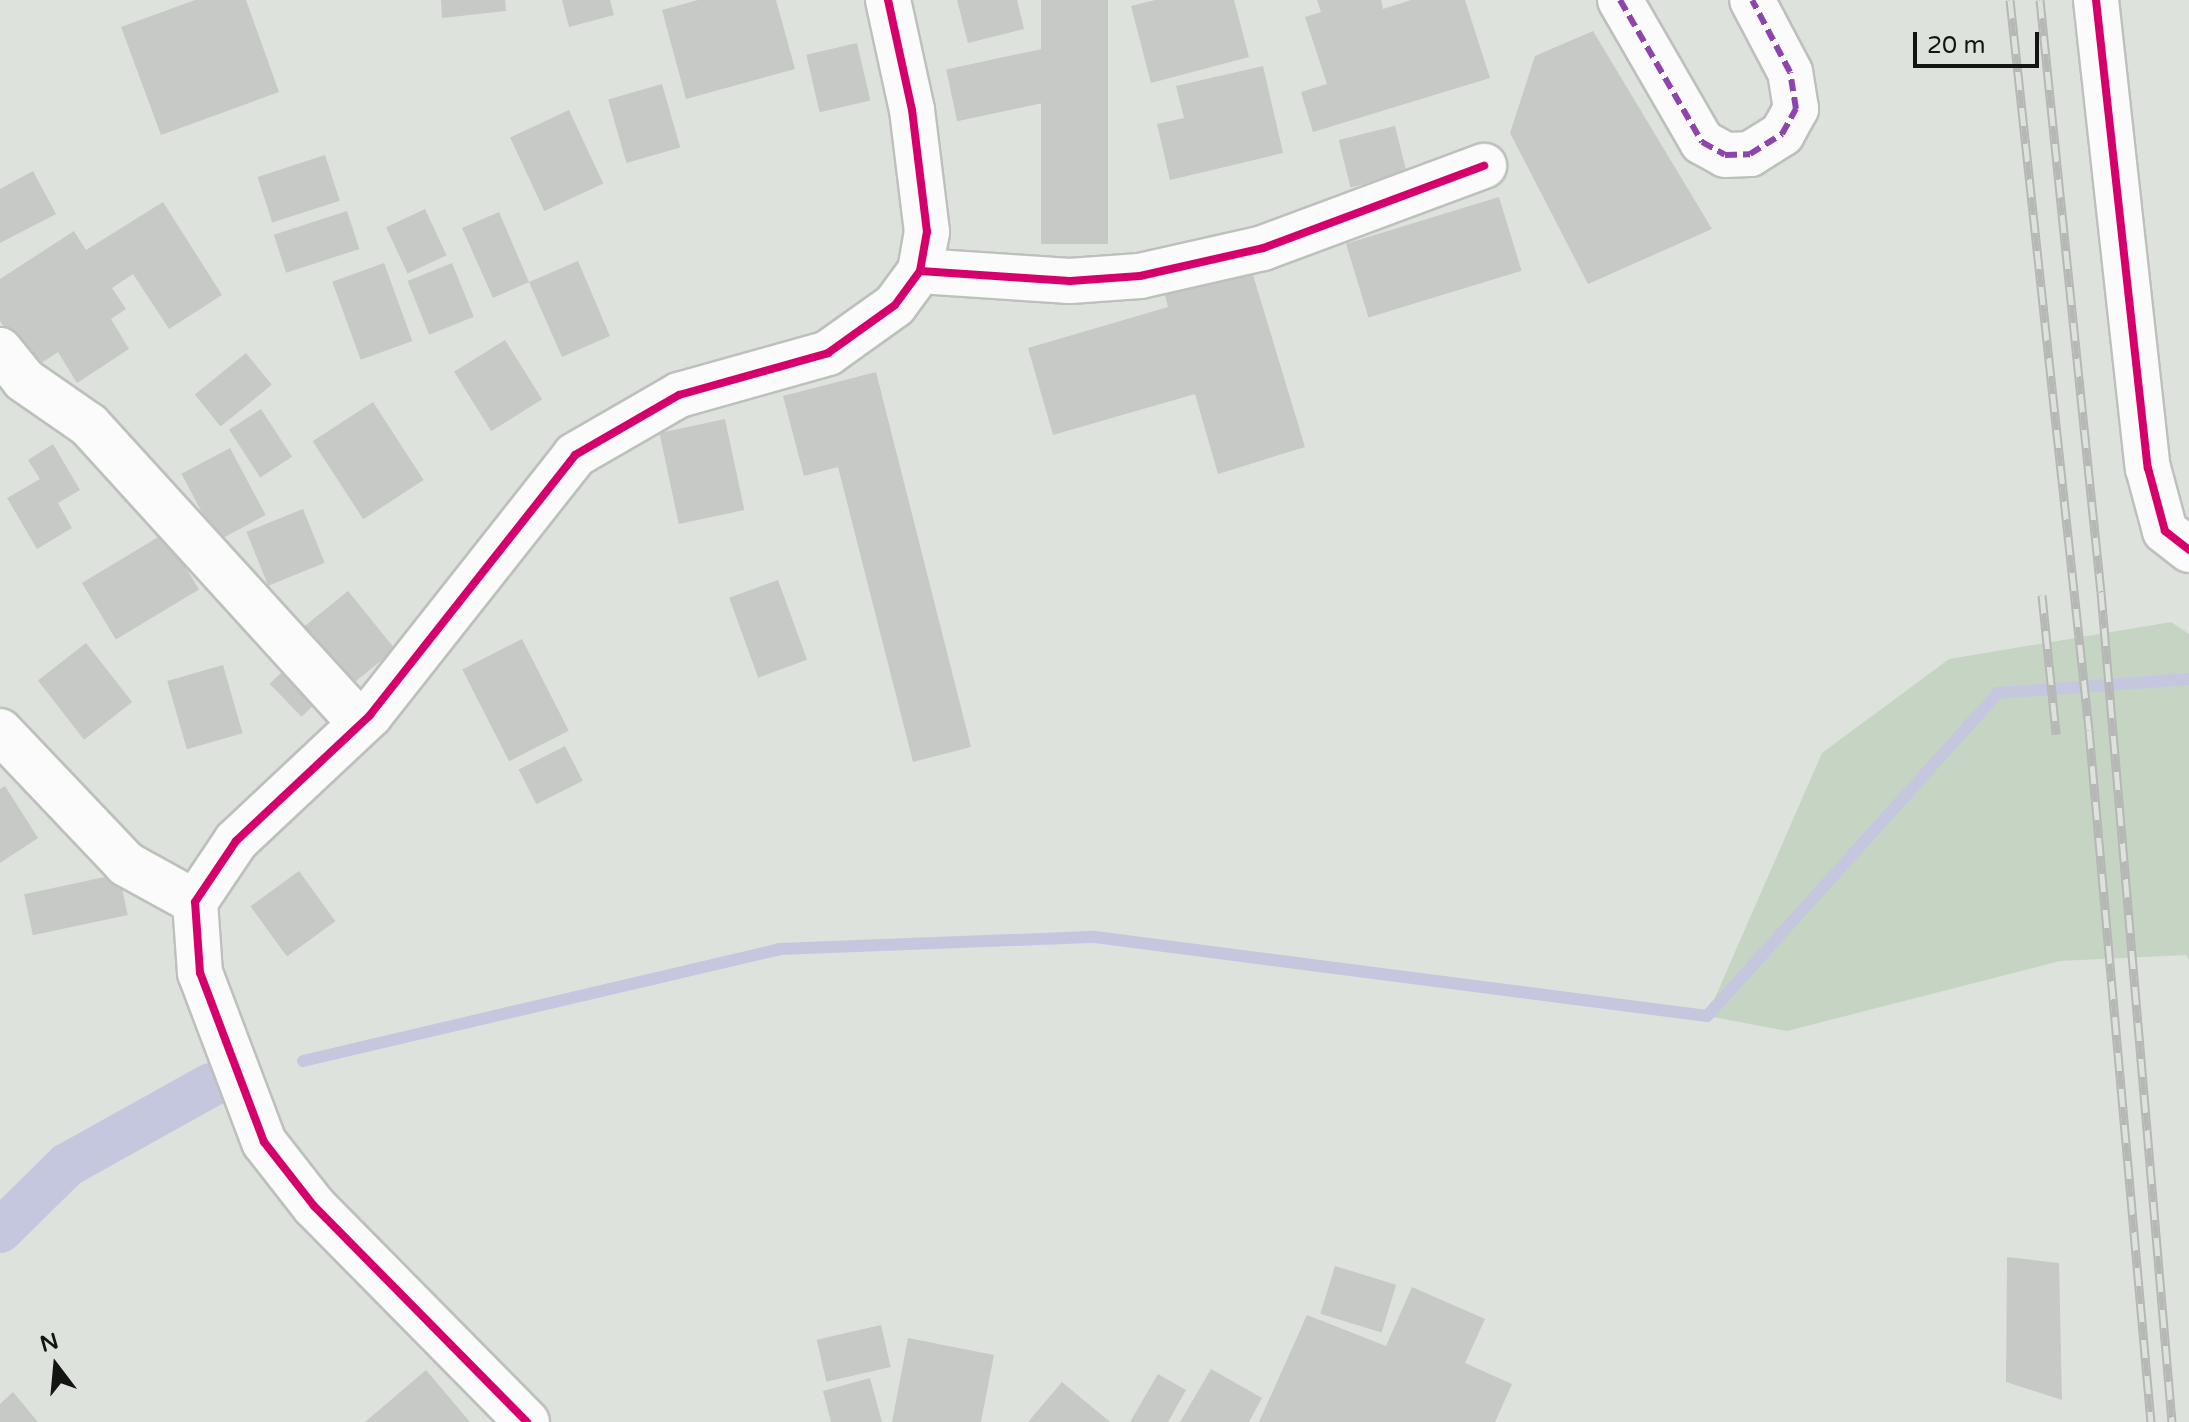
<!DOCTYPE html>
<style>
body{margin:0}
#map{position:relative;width:2189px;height:1422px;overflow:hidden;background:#dee2dd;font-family:"Varela Round",sans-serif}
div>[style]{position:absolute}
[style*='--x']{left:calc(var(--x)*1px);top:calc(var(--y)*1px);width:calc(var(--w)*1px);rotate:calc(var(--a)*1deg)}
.green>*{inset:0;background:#c6d5c3}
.stream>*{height:12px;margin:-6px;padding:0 6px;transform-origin:6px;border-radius:6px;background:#c4c7de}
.canal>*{height:44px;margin:-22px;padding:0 22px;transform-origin:22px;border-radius:22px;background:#c4c7de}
.building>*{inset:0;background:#c6c9c5;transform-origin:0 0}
.roads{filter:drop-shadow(2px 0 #bdc0bc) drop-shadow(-2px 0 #bdc0bc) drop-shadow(0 2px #bdc0bc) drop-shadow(0 -2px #bdc0bc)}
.minor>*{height:44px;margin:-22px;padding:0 22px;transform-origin:22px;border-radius:22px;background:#fafbfa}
.rail>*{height:9px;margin-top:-4.5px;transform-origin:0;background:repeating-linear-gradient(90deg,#dde3dc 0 18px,#b6b8b6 0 36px);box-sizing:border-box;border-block:2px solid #b6b8b6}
.quiet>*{height:6px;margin-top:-3px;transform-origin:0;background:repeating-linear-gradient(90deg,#8e44ad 0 12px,transparent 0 18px)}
.cycleway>*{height:8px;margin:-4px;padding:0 4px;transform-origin:4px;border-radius:4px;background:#d6006c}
span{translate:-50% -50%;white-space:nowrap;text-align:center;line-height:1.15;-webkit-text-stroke:6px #dde3dc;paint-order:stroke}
.north{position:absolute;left:16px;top:1326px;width:80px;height:80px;-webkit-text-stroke:6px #dde3dc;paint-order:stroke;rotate:344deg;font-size:22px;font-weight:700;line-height:32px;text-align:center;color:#131513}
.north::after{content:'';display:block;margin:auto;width:28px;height:36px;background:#131513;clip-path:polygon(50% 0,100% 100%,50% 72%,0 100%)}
.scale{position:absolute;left:1913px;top:32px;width:126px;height:36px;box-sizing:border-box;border:4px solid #131513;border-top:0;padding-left:10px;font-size:24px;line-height:28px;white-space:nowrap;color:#131513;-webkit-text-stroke:6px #dde3dc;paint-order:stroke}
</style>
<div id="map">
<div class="green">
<i style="clip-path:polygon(2171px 622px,2189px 634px,2189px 961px,2186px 955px,2060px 961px,1787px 1031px,1707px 1016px,1822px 753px,1949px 659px)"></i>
</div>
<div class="stream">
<i style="--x:303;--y:1061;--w:489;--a:-13.2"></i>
<i style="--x:779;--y:949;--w:316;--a:-2.2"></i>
<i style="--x:1095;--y:937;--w:617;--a:7.36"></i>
<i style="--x:1707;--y:1016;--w:435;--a:-48"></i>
<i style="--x:1998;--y:693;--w:192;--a:-4.2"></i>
</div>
<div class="canal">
<i style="--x:0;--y:1231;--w:94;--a:-44.6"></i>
<i style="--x:67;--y:1165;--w:165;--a:-29.1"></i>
</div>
<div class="building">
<i style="clip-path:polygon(195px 0,246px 0,279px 92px,161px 135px,121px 27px)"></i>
<i style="clip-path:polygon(441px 0,505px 0,506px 11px,442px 18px)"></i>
<i style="clip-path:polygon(562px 0,610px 0,614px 15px,569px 27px)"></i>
<i style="clip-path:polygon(698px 0,776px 0,795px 69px,686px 99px,662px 10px)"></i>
<i style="clip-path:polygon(957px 0,1017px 0,1024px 29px,968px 43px)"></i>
<i style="left:1041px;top:0;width:67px;height:244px"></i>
<i style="clip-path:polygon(1155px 0,1234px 0,1249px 57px,1151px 83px,1131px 6px)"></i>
<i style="clip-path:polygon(1317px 0,1381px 0,1383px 9px,1411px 0,1465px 0,1490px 78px,1313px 132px,1301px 92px,1327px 84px,1305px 17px,1321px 12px)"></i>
<i style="clip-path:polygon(1593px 31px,1712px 229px,1588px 284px,1510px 133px,1535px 56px)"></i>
<i style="left:857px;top:43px;width:59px;height:52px;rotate:77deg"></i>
<i style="left:1042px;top:49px;width:53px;height:98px;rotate:78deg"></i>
<i style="clip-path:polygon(1263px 66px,1283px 153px,1170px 180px,1157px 124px,1184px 118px,1176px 86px)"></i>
<i style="left:662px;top:84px;width:66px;height:56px;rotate:74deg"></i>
<i style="left:569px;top:110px;width:81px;height:65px;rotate:65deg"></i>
<i style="left:1395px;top:126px;width:49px;height:58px;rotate:76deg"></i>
<i style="left:325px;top:155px;width:48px;height:71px;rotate:72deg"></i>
<i style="clip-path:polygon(33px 171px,56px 214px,0 243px,0 189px)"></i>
<i style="left:1499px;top:197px;width:77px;height:160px;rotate:73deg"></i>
<i style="clip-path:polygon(163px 202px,222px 295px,169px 329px,133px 274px,112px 288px,126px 309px,111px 319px,129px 349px,77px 383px,58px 352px,32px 369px,0 321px,0 279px,74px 231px,86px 250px)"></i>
<i style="left:425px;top:209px;width:51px;height:43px;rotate:65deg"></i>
<i style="left:347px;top:211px;width:40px;height:77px;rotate:72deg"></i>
<i style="clip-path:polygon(499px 212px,529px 282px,578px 261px,610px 336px,562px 357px,529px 282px,493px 298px,462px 228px)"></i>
<i style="left:384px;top:263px;width:83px;height:55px;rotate:70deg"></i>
<i style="left:452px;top:263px;width:58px;height:48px;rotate:68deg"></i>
<i style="clip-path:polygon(1250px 265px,1305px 447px,1218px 474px,1195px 394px,1053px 435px,1028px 348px,1168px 307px,1164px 291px)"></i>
<i style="left:505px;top:340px;width:70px;height:60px;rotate:58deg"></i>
<i style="left:246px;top:353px;width:41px;height:66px;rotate:51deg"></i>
<i style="clip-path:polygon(876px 372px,971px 747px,913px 762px,838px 467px,804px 476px,783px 396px)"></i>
<i style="left:373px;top:402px;width:93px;height:72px;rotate:57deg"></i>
<i style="left:261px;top:409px;width:57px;height:38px;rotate:57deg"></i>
<i style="left:725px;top:419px;width:93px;height:67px;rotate:78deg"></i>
<i style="clip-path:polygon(53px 444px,80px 490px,58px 503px,72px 528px,37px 549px,7px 498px,40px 479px,28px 460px)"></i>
<i style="left:230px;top:448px;width:76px;height:55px;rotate:62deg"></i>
<i style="left:303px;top:509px;width:58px;height:61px;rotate:68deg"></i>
<i style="left:165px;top:533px;width:66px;height:97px;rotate:59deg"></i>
<i style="left:778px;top:580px;width:85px;height:52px;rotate:70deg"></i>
<i style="left:348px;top:591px;width:75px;height:62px;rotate:51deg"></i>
<i style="left:522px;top:639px;width:103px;height:67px;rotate:63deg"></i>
<i style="left:86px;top:643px;width:75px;height:61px;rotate:52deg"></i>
<i style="left:223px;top:665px;width:71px;height:58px;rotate:74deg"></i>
<i style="left:289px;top:665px;width:46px;height:27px;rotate:46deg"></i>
<i style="left:565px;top:746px;width:39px;height:52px;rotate:63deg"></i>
<i style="clip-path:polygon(5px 786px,38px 838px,0 863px,0 789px)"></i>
<i style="left:299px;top:871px;width:62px;height:60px;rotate:54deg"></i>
<i style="left:119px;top:874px;width:42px;height:97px;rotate:78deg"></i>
<i style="clip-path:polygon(2007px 1257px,2059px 1263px,2062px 1400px,2006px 1382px)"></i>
<i style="left:1335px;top:1266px;width:64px;height:50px;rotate:17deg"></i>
<i style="clip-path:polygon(1412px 1287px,1485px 1319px,1465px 1363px,1512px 1384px,1495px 1422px,1259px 1422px,1307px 1315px,1386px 1346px)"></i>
<i style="left:881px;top:1325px;width:43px;height:66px;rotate:77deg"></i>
<i style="clip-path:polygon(908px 1338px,994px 1355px,981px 1422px,892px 1422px)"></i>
<i style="clip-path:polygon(1211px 1369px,1262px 1398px,1249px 1422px,1180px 1422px)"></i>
<i style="clip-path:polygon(426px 1370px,470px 1422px,365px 1422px)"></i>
<i style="clip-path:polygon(1158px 1374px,1186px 1390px,1168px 1422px,1130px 1422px)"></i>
<i style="clip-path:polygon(870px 1378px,882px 1422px,831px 1422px,823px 1391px)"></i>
<i style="clip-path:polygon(1062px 1382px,1110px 1422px,1028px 1422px)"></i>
<i style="clip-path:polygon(13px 1392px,38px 1422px,0 1422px,0 1404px)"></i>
</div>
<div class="roads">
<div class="minor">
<i style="--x:1620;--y:0;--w:164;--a:60"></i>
<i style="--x:1702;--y:142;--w:26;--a:29"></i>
<i style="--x:1725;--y:155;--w:25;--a:-2"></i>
<i style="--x:1750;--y:154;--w:38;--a:-32"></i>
<i style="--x:1782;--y:134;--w:29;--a:-61"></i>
<i style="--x:1796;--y:109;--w:37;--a:-99"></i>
<i style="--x:1790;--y:72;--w:81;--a:-117.8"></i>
<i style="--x:2096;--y:0;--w:471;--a:83.7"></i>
<i style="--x:2148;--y:468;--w:65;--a:74.9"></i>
<i style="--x:2165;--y:531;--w:31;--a:38"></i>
<i style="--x:920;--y:271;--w:150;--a:3.8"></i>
<i style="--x:1070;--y:281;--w:70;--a:-4.1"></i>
<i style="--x:1140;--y:276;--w:126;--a:-12.8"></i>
<i style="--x:1263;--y:248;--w:236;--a:-20.4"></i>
<i style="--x:0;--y:350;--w:38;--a:51"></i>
<i style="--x:24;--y:380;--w:79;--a:34.7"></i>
<i style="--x:89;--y:425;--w:401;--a:47.7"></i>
<i style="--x:0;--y:731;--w:183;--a:46.5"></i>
<i style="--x:126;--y:864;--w:79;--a:28.8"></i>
<i style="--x:527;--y:1422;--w:303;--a:-134.6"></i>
<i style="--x:314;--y:1206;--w:81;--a:-128"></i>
<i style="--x:264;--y:1142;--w:181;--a:-110.7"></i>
<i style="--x:200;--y:973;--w:71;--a:-94"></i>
<i style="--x:195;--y:902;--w:73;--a:-56.1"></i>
<i style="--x:236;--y:841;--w:184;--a:-43.2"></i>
<i style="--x:370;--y:715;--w:331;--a:-51.7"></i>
<i style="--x:575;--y:455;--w:120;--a:-30"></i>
<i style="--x:679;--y:395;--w:155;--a:-15.7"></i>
<i style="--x:828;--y:353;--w:82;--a:-35.6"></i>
<i style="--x:895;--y:305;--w:42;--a:-53.7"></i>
<i style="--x:920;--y:271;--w:40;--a:-80"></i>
<i style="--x:927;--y:232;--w:123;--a:-97"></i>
<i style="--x:912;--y:110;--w:113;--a:-102.3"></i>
</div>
</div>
<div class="rail">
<i style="--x:2010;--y:0;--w:734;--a:83.82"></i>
<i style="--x:2089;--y:730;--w:695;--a:84.88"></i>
<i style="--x:2040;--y:0;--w:595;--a:84.12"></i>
<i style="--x:2101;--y:592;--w:833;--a:85.11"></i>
<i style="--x:2042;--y:595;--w:140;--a:84.2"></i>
</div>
<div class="quiet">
<i style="--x:1620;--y:0;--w:164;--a:60"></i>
<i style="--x:1702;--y:142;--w:26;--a:29"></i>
<i style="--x:1725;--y:155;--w:25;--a:-2"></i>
<i style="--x:1750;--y:154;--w:38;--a:-32"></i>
<i style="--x:1782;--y:134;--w:29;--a:-61"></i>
<i style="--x:1796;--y:109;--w:37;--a:-99"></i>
<i style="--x:1790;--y:72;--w:81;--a:-117.8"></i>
</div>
<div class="cycleway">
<i style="--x:2096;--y:0;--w:471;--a:83.7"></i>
<i style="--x:2148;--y:468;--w:65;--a:74.9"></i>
<i style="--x:2165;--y:531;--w:31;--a:38"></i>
<i style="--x:920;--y:271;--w:150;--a:3.8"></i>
<i style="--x:1070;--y:281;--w:70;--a:-4.1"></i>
<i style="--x:1140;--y:276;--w:126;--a:-12.8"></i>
<i style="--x:1263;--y:248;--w:236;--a:-20.4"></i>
<i style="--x:527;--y:1422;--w:303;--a:-134.6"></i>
<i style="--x:314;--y:1206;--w:81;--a:-128"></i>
<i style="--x:264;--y:1142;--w:181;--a:-110.7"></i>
<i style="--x:200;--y:973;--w:71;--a:-94"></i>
<i style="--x:195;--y:902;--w:73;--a:-56.1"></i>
<i style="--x:236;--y:841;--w:184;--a:-43.2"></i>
<i style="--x:370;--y:715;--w:331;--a:-51.7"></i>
<i style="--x:575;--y:455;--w:120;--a:-30"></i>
<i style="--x:679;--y:395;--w:155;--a:-15.7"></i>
<i style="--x:828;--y:353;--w:82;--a:-35.6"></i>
<i style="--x:895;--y:305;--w:42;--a:-53.7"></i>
<i style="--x:920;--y:271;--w:40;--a:-80"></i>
<i style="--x:927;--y:232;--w:123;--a:-97"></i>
<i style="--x:912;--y:110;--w:113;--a:-102.3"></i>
</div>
<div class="north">N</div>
<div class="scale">20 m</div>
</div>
